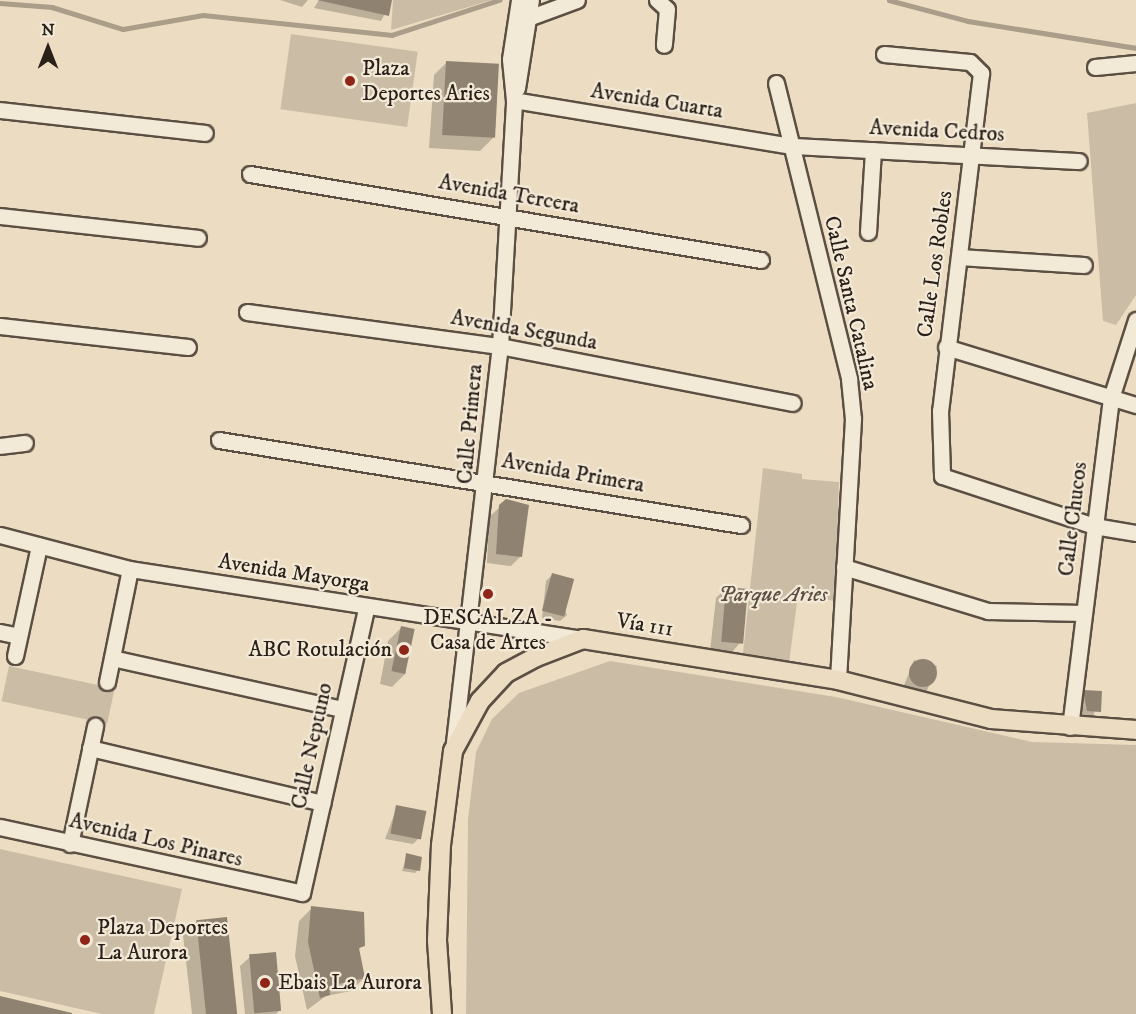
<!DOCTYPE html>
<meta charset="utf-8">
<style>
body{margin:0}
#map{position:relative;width:1136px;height:1014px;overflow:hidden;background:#ecddc2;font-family:"IM FELL DW Pica",serif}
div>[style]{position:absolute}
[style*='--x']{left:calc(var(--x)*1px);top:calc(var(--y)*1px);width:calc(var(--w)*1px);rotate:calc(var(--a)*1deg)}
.green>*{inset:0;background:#cbbda5;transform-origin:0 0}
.shadow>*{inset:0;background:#0003}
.stream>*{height:4.5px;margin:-2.25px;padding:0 2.25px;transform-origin:2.25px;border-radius:2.25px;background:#aa9d89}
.building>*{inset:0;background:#8f8271;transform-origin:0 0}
.round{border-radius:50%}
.roads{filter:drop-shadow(2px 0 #5b4f43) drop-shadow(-2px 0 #5b4f43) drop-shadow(0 2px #5b4f43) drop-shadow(0 -2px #5b4f43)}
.minor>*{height:15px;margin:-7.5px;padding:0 7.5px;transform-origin:7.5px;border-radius:7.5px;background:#f3e9d7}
.major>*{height:18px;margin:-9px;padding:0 9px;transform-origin:9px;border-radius:9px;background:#ecddc2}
.dots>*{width:16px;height:16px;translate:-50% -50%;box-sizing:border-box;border:3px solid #f3e9d7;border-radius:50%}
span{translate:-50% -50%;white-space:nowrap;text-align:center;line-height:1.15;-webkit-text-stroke:4.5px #f3e9d7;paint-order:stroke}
.poi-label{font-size:22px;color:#2b2019}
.left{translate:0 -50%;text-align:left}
.right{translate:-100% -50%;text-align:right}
.street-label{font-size:22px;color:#2b2019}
.park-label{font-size:22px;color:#5b4f43;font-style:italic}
.north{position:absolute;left:18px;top:18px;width:60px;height:60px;-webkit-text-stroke:4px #f3e9d7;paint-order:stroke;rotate:0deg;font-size:16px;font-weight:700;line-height:24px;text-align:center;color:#2b2019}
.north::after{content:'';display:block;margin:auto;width:21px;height:27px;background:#2b2019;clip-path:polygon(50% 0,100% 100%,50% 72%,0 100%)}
</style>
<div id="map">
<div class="green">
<i style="clip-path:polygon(393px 0,492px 0,391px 30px)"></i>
<i style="left:291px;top:34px;width:128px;height:76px;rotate:8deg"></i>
<i style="clip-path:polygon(1136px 103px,1136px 295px,1116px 325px,1103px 321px,1087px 113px)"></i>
<i style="clip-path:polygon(763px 468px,802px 474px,802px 479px,839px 482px,835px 601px,798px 595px,789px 663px,743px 653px)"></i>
<i style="clip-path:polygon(610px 661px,836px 697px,1032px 742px,1136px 745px,1136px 1014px,466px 1014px,468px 819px,476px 752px,492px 719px,519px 693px)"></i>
<i style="left:9px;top:666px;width:108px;height:36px;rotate:12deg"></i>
<i style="clip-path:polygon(0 849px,182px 889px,154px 1014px,102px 1014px,0 991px)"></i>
</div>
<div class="shadow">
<i style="clip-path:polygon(280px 0,308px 0,302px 7px)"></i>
<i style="clip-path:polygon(319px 0,392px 0,381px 21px,314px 8px)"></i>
<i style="clip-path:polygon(447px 62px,493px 138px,480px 151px,429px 148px,434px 75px)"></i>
<i style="clip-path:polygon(500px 507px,521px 556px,511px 566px,487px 563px,489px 517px)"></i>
<i style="clip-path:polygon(552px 575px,567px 615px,560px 621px,542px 618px,546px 581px)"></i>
<i style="clip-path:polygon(726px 588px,740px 643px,731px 653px,710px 651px,716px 598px)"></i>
<i style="clip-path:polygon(401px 628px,406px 673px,392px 687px,380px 684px,388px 641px)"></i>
<i style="clip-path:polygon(914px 660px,937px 666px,926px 693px,903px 688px)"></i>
<i style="clip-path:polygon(1083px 691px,1101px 693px,1093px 717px,1081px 716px,1077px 698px)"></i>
<i style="clip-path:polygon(397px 807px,419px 838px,413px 844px,385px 839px)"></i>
<i style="clip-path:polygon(407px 855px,418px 870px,415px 873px,402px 871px)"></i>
<i style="clip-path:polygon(312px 908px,363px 945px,358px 950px,364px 978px,351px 991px,326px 996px,307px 1010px,295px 956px,299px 921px)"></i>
<i style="clip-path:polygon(197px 922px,236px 1014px,192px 1014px,183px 935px)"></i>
<i style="clip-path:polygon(250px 957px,280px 1010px,276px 1014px,245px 1014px,240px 966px)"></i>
</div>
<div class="stream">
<i style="--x:889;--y:0;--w:82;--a:14.9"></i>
<i style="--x:968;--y:21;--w:170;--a:9.1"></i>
<i style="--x:0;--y:3;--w:52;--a:4.4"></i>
<i style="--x:52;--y:7;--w:74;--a:17.2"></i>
<i style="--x:123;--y:29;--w:81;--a:-9.9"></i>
<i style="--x:203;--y:15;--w:190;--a:6"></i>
<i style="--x:392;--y:35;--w:113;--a:-18.1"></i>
</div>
<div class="building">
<i style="clip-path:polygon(317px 0,392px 0,389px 16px)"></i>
<i style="left:446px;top:61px;width:53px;height:74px;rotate:3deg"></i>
<i style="clip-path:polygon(506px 499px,529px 505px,522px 557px,496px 554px,499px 505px)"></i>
<i style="left:552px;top:573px;width:23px;height:39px;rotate:15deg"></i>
<i style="left:726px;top:587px;width:22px;height:55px;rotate:5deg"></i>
<i style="left:401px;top:626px;width:14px;height:46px;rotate:12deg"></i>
<i class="round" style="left:909px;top:659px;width:28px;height:28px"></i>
<i style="clip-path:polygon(1083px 690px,1102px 691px,1101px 712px,1087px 711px)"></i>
<i style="left:396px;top:805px;width:31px;height:29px;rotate:11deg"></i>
<i style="clip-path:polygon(406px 853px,422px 857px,420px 871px,404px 868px)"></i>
<i style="clip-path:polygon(311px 906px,364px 912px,365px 946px,359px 948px,365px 978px,329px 986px,330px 995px,320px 998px,308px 942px)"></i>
<i style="left:227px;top:917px;width:98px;height:31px;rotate:84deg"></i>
<i style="left:276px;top:952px;width:59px;height:27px;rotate:85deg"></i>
<i style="clip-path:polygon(0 996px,72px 1013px,72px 1014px,0 1014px)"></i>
</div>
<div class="roads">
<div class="minor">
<i style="--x:657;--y:0;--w:13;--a:42"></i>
<i style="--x:667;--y:9;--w:36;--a:95"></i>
<i style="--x:528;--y:18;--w:52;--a:-20.2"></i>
<i style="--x:884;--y:54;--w:86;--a:5.3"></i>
<i style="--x:970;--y:62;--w:16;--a:45"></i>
<i style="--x:981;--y:73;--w:340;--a:96.9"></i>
<i style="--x:940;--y:411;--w:65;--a:88.2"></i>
<i style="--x:942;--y:476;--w:160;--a:18.2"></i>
<i style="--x:1094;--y:526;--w:43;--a:9.5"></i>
<i style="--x:1095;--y:67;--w:41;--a:-5.6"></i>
<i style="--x:776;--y:83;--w:305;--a:76.1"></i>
<i style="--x:849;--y:379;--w:40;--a:84.3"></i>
<i style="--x:853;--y:419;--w:261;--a:93.3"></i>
<i style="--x:517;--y:88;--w:89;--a:-81"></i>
<i style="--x:514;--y:100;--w:282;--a:9.4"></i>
<i style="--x:792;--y:146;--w:287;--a:3"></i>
<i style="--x:0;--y:110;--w:206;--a:6.4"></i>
<i style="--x:250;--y:174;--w:518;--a:9.55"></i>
<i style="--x:0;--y:216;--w:199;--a:6.3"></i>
<i style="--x:868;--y:232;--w:82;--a:-86.5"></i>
<i style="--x:959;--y:257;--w:125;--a:3.7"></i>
<i style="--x:247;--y:312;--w:255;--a:7.7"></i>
<i style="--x:500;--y:346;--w:298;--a:11"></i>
<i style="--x:0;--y:326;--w:189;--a:6.4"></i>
<i style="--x:946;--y:347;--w:199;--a:17"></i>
<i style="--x:219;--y:440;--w:529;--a:9.25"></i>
<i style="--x:0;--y:446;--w:25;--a:-7"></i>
<i style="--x:0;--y:535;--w:134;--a:14.7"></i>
<i style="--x:130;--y:569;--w:458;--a:8.8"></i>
<i style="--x:844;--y:567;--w:151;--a:17"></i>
<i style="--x:988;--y:611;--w:96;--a:1.2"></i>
<i style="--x:0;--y:632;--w:19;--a:12"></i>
<i style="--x:15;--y:656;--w:113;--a:-77.7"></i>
<i style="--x:112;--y:658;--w:236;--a:12.5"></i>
<i style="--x:107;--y:682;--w:115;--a:-78.5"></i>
<i style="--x:1070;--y:727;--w:332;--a:-82.9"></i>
<i style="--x:1111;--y:398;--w:82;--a:-72.2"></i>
<i style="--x:90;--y:748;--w:239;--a:13.3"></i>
<i style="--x:453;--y:751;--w:408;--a:-83.4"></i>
<i style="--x:500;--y:346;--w:246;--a:-86.7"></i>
<i style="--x:514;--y:100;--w:41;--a:-95.6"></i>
<i style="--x:510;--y:59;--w:60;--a:-81.3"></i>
<i style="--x:0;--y:827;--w:309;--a:12.3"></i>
<i style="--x:302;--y:893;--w:292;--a:-77.3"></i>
<i style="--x:70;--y:844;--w:121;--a:-78"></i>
</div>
<div class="major">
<i style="--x:442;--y:1014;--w:74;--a:-93.9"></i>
<i style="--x:437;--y:940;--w:95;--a:-87.6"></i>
<i style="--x:441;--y:845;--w:95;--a:-82.7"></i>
<i style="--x:453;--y:751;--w:57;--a:-61.6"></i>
<i style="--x:480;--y:701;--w:38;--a:-47"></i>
<i style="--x:506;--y:673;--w:34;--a:-28"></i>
<i style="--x:536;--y:657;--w:50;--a:-21"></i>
<i style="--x:583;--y:639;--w:258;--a:9.1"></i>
<i style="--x:838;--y:680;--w:158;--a:14.3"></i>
<i style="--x:991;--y:719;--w:145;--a:4.3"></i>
</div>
</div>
<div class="dots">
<i style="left:350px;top:81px;background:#8f2418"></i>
<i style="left:488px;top:594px;background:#8f2418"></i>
<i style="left:404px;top:650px;background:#8f2418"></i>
<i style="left:85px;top:940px;background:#8f2418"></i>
<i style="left:265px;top:983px;background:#8f2418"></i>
</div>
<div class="poi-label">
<span class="left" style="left:362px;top:81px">Plaza<br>Deportes Aries</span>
<span style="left:488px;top:630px">DESCALZA -<br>Casa de Artes</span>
<span class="right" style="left:392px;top:650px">ABC Rotulación</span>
<span class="left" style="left:97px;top:940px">Plaza Deportes<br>La Aurora</span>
<span class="left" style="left:278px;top:983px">Ebais La Aurora</span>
</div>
<div class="street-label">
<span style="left:657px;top:101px;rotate:9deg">Avenida Cuarta</span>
<span style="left:937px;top:131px;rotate:3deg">Avenida Cedros</span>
<span style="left:509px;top:194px;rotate:10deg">Avenida Tercera</span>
<span style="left:935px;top:264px;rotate:-82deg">Calle Los Robles</span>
<span style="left:851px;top:303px;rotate:77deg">Calle Santa Catalina</span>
<span style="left:524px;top:330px;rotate:10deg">Avenida Segunda</span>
<span style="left:470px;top:424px;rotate:-85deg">Calle Primera</span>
<span style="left:573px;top:473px;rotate:10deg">Avenida Primera</span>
<span style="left:1073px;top:519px;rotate:-83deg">Calle Chucos</span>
<span style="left:294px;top:573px;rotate:9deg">Avenida Mayorga</span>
<span style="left:645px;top:625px;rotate:9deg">Vía 111</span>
<span style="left:312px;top:746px;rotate:-78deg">Calle Neptuno</span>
<span style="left:156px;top:840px;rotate:13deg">Avenida Los Pinares</span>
</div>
<div class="park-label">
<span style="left:773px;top:595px">Parque Aries</span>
</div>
<div class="north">N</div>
</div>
